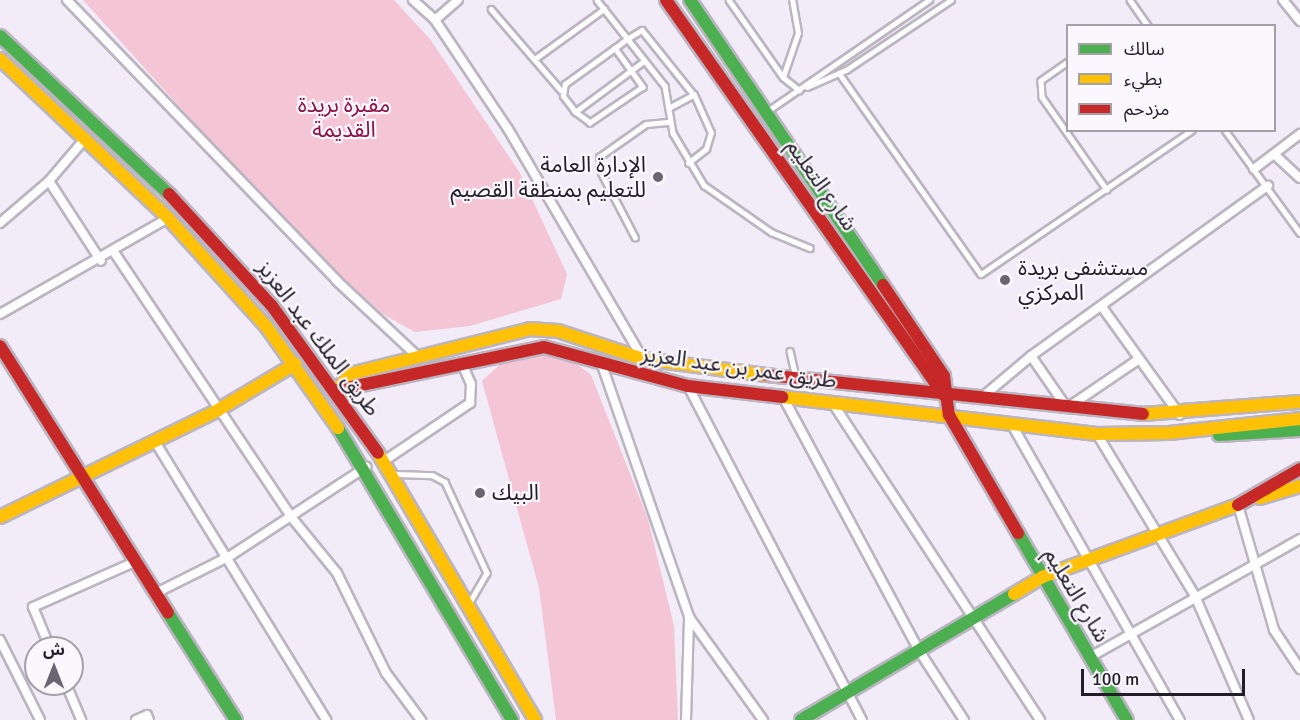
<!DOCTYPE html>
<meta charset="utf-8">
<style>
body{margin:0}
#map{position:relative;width:1300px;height:720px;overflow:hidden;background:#f2ecf8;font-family:Signika,"Noto Sans Arabic",sans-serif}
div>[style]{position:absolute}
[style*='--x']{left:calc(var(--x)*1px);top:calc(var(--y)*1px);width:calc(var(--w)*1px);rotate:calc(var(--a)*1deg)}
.green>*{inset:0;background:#f4c6d5}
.roads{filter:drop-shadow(2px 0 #bab5c0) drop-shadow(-2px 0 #bab5c0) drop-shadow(0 2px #bab5c0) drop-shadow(0 -2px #bab5c0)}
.lane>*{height:4.5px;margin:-2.25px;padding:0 2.25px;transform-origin:2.25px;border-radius:2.25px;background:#fdfcfe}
.street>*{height:8px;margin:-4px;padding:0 4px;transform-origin:4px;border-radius:4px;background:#fdfcfe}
.fast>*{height:12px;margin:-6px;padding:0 6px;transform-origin:6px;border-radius:6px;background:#4caf50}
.slow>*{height:12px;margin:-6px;padding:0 6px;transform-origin:6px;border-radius:6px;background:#ffc107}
.jam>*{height:12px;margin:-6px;padding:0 6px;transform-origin:6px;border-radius:6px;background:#c62828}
.dots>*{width:16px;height:16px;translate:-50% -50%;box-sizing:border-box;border:3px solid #faf7fd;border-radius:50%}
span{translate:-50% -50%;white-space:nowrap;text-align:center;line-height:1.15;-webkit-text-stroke:4.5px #faf7fd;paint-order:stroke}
.park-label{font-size:22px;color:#8e1244}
.poi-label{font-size:22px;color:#221d28}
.right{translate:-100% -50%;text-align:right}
.left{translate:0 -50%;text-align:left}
.street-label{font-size:22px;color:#221d28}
.legend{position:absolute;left:1066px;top:24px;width:210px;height:108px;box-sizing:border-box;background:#faf7fd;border:2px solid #a4a0a8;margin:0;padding:8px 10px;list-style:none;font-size:18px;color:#221d28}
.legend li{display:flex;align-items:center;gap:12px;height:30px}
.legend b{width:30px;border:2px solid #a4a0a8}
.north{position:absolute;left:24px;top:636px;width:60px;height:60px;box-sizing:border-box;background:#faf7fd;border:2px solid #a4a0a8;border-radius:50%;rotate:0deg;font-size:16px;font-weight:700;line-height:24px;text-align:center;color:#221d28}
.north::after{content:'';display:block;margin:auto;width:21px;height:27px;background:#6b6571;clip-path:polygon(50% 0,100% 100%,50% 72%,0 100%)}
.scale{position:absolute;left:1081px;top:669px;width:164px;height:27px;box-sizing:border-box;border:3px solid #221d28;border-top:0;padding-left:8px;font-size:18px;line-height:21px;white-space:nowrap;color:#221d28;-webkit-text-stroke:4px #faf7fd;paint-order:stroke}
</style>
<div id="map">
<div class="green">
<i style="clip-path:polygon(83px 0,394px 0,430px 39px,520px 173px,567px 274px,561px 299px,470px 326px,415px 332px,384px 315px,302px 242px)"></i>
<i style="clip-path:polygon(540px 353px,573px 361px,591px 375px,648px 519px,674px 626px,678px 720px,556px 720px,539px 588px,482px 381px,508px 357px)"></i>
</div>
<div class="roads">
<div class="lane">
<i style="--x:597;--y:0;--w:110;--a:51.7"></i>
<i style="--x:665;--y:86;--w:48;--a:80.3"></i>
<i style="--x:673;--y:133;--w:61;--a:59.2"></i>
<i style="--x:704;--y:185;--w:82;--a:35"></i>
<i style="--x:771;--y:232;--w:42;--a:22.3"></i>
<i style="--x:729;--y:0;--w:94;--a:55"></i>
<i style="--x:783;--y:77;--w:21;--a:39"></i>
<i style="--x:1130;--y:0;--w:32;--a:55"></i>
<i style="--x:491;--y:9;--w:107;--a:49.2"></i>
<i style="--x:615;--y:48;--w:48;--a:54.3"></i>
<i style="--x:643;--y:87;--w:64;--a:145.8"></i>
<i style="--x:590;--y:123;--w:19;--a:-144"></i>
<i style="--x:575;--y:112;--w:20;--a:-127"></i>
<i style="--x:563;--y:96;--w:12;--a:-81"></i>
<i style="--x:565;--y:84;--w:62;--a:-35.8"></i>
<i style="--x:615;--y:48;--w:15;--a:-37"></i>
<i style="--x:627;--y:39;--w:17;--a:-31"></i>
<i style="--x:642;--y:30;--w:83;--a:51.3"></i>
<i style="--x:694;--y:95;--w:27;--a:152"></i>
<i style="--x:536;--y:58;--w:84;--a:-35.8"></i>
<i style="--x:1068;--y:62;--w:33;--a:145"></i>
<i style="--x:1041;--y:81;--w:16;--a:86"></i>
<i style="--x:1042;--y:97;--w:113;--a:55"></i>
<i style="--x:839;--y:73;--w:246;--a:54.8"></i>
<i style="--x:981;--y:274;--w:255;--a:-34.3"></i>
<i style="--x:783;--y:77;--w:46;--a:-71.2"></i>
<i style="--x:798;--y:33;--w:34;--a:-100"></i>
<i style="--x:807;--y:87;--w:43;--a:-23.6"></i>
<i style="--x:846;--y:70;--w:126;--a:-33.7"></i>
<i style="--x:575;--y:112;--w:86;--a:-36.5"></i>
<i style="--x:766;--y:112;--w:198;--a:-34.5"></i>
<i style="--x:1225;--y:130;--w:127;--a:53.9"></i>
<i style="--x:688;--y:163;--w:23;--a:-38"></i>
<i style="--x:706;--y:149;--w:17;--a:-73"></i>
<i style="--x:711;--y:133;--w:42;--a:-114.1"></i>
<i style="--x:635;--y:238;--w:73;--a:-117.6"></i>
<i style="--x:601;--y:173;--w:16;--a:-97"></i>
<i style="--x:599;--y:157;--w:57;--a:-35.1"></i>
<i style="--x:646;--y:124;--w:24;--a:-5"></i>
<i style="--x:790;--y:351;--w:26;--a:77"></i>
<i style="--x:397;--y:474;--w:35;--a:2"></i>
<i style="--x:432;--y:475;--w:15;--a:28"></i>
<i style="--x:445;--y:482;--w:100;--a:65.2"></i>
<i style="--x:487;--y:573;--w:34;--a:120"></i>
</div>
<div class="street">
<i style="--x:67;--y:0;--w:390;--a:46.1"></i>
<i style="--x:337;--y:281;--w:108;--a:43.1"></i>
<i style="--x:413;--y:0;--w:30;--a:42"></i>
<i style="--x:435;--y:20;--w:131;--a:56.2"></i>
<i style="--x:508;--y:129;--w:267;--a:59.6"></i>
<i style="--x:1283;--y:0;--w:27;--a:51"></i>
<i style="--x:435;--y:20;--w:30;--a:-41"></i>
<i style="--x:1274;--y:154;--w:35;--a:43"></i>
<i style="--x:1254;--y:169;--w:58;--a:-37.3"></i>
<i style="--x:49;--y:181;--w:95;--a:57"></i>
<i style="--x:0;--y:223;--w:65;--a:-40.6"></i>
<i style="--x:49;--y:181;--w:54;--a:-49.5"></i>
<i style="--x:114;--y:252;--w:320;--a:56.2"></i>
<i style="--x:292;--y:518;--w:71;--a:50.7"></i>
<i style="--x:337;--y:573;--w:111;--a:63.9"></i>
<i style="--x:386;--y:673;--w:59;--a:53.3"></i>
<i style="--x:1102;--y:307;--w:133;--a:54.2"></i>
<i style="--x:0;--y:314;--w:193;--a:-29.7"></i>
<i style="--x:1031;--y:356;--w:63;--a:55.3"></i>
<i style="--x:1067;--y:408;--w:87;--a:-34.2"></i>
<i style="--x:603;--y:368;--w:263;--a:70.9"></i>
<i style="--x:689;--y:617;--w:127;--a:54.3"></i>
<i style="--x:688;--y:386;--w:377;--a:62.5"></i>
<i style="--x:782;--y:395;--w:288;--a:61.8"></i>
<i style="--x:918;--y:649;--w:85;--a:57.1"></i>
<i style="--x:980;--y:399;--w:67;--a:-40.1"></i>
<i style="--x:1031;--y:356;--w:292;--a:-35.7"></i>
<i style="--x:832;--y:402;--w:380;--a:56.8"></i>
<i style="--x:1011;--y:423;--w:342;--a:60.4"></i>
<i style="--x:1097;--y:434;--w:189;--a:58.8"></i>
<i style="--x:1195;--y:596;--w:135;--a:66.5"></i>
<i style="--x:154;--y:440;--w:329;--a:58.4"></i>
<i style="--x:384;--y:461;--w:104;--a:-34"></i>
<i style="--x:470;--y:403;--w:19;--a:-87"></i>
<i style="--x:471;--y:384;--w:22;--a:-114"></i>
<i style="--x:1238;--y:505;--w:130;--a:73.9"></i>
<i style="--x:1274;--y:630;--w:47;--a:56.3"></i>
<i style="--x:156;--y:593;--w:83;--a:-26.6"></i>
<i style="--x:230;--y:556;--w:163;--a:-33.2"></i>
<i style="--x:0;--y:640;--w:89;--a:63.4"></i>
<i style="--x:50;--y:648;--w:44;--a:-112.5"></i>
<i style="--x:33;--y:607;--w:114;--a:-23.9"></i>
<i style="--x:1090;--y:657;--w:241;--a:-29.3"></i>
<i style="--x:66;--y:684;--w:39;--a:67"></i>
<i style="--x:136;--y:720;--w:12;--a:-24"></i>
<i style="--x:147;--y:715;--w:5;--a:68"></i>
<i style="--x:686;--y:720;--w:103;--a:-88.3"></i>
</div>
<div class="fast">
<i style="--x:690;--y:0;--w:344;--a:55.9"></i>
<i style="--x:0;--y:36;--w:231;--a:43.1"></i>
<i style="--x:338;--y:428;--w:340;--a:59.2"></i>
<i style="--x:1219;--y:435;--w:81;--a:-3.5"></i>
<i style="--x:1018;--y:533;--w:216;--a:59.8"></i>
<i style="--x:168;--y:613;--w:127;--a:57.6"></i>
<i style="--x:801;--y:720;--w:247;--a:-30.6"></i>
</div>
<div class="slow">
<i style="--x:0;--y:59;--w:231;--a:43.4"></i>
<i style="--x:168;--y:218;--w:146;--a:47.8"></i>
<i style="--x:266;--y:326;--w:125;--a:54.8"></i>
<i style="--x:337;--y:390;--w:21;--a:-51"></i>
<i style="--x:350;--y:374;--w:186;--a:-14"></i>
<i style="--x:530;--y:329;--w:28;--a:4"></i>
<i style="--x:558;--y:331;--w:89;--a:18.2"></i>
<i style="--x:643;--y:359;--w:124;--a:7.4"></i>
<i style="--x:782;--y:397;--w:317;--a:6.7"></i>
<i style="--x:1097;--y:434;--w:72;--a:-0.8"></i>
<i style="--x:1169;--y:433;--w:132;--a:-6.1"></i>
<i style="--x:1143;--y:414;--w:157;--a:-4.4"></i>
<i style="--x:378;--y:453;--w:310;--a:59.5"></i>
<i style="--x:1260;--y:498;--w:42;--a:-16.7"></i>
<i style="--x:0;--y:517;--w:243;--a:-26.1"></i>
<i style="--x:218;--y:410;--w:90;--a:-30.9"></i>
<i style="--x:1014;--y:594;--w:33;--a:-31"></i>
<i style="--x:1042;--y:577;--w:209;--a:-20.2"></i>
</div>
<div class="jam">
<i style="--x:666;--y:0;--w:483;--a:54.9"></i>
<i style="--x:169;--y:194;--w:152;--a:47.4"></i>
<i style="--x:272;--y:306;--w:181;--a:54.2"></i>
<i style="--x:883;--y:285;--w:110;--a:56.2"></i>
<i style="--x:944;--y:376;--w:39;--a:83"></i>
<i style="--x:949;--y:415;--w:137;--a:59.7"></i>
<i style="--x:0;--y:346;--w:315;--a:57.8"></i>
<i style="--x:766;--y:375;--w:379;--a:5.9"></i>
<i style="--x:337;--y:390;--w:211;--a:-11.7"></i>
<i style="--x:544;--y:347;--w:149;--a:15.2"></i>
<i style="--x:688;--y:386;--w:95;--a:6.7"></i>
<i style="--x:1238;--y:505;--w:72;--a:-30.1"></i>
</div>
</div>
<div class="dots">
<i style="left:658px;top:177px;background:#6b6571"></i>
<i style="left:1005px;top:280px;background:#6b6571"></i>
<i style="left:480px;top:493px;background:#6b6571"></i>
</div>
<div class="park-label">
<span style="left:344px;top:117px">مقبرة بريدة<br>القديمة</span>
</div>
<div class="poi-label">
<span class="right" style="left:646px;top:177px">الإدارة العامة<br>للتعليم بمنطقة القصيم</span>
<span class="left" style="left:1018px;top:280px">مستشفى بريدة<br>المركزي</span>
<span class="left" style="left:492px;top:493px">البيك</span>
</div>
<div class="street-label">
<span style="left:822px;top:185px;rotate:55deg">شارع التعليم</span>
<span style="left:319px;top:338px;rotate:53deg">طريق الملك عبد العزيز</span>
<span style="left:739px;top:367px;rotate:8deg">طريق عمر بن عبد العزيز</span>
<span style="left:1077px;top:595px;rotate:59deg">شارع التعليم</span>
</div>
<ul class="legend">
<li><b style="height:8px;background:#4caf50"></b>سالك</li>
<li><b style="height:8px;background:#ffc107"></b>بطيء</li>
<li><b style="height:8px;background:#c62828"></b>مزدحم</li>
</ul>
<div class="north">ش</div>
<div class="scale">100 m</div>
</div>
